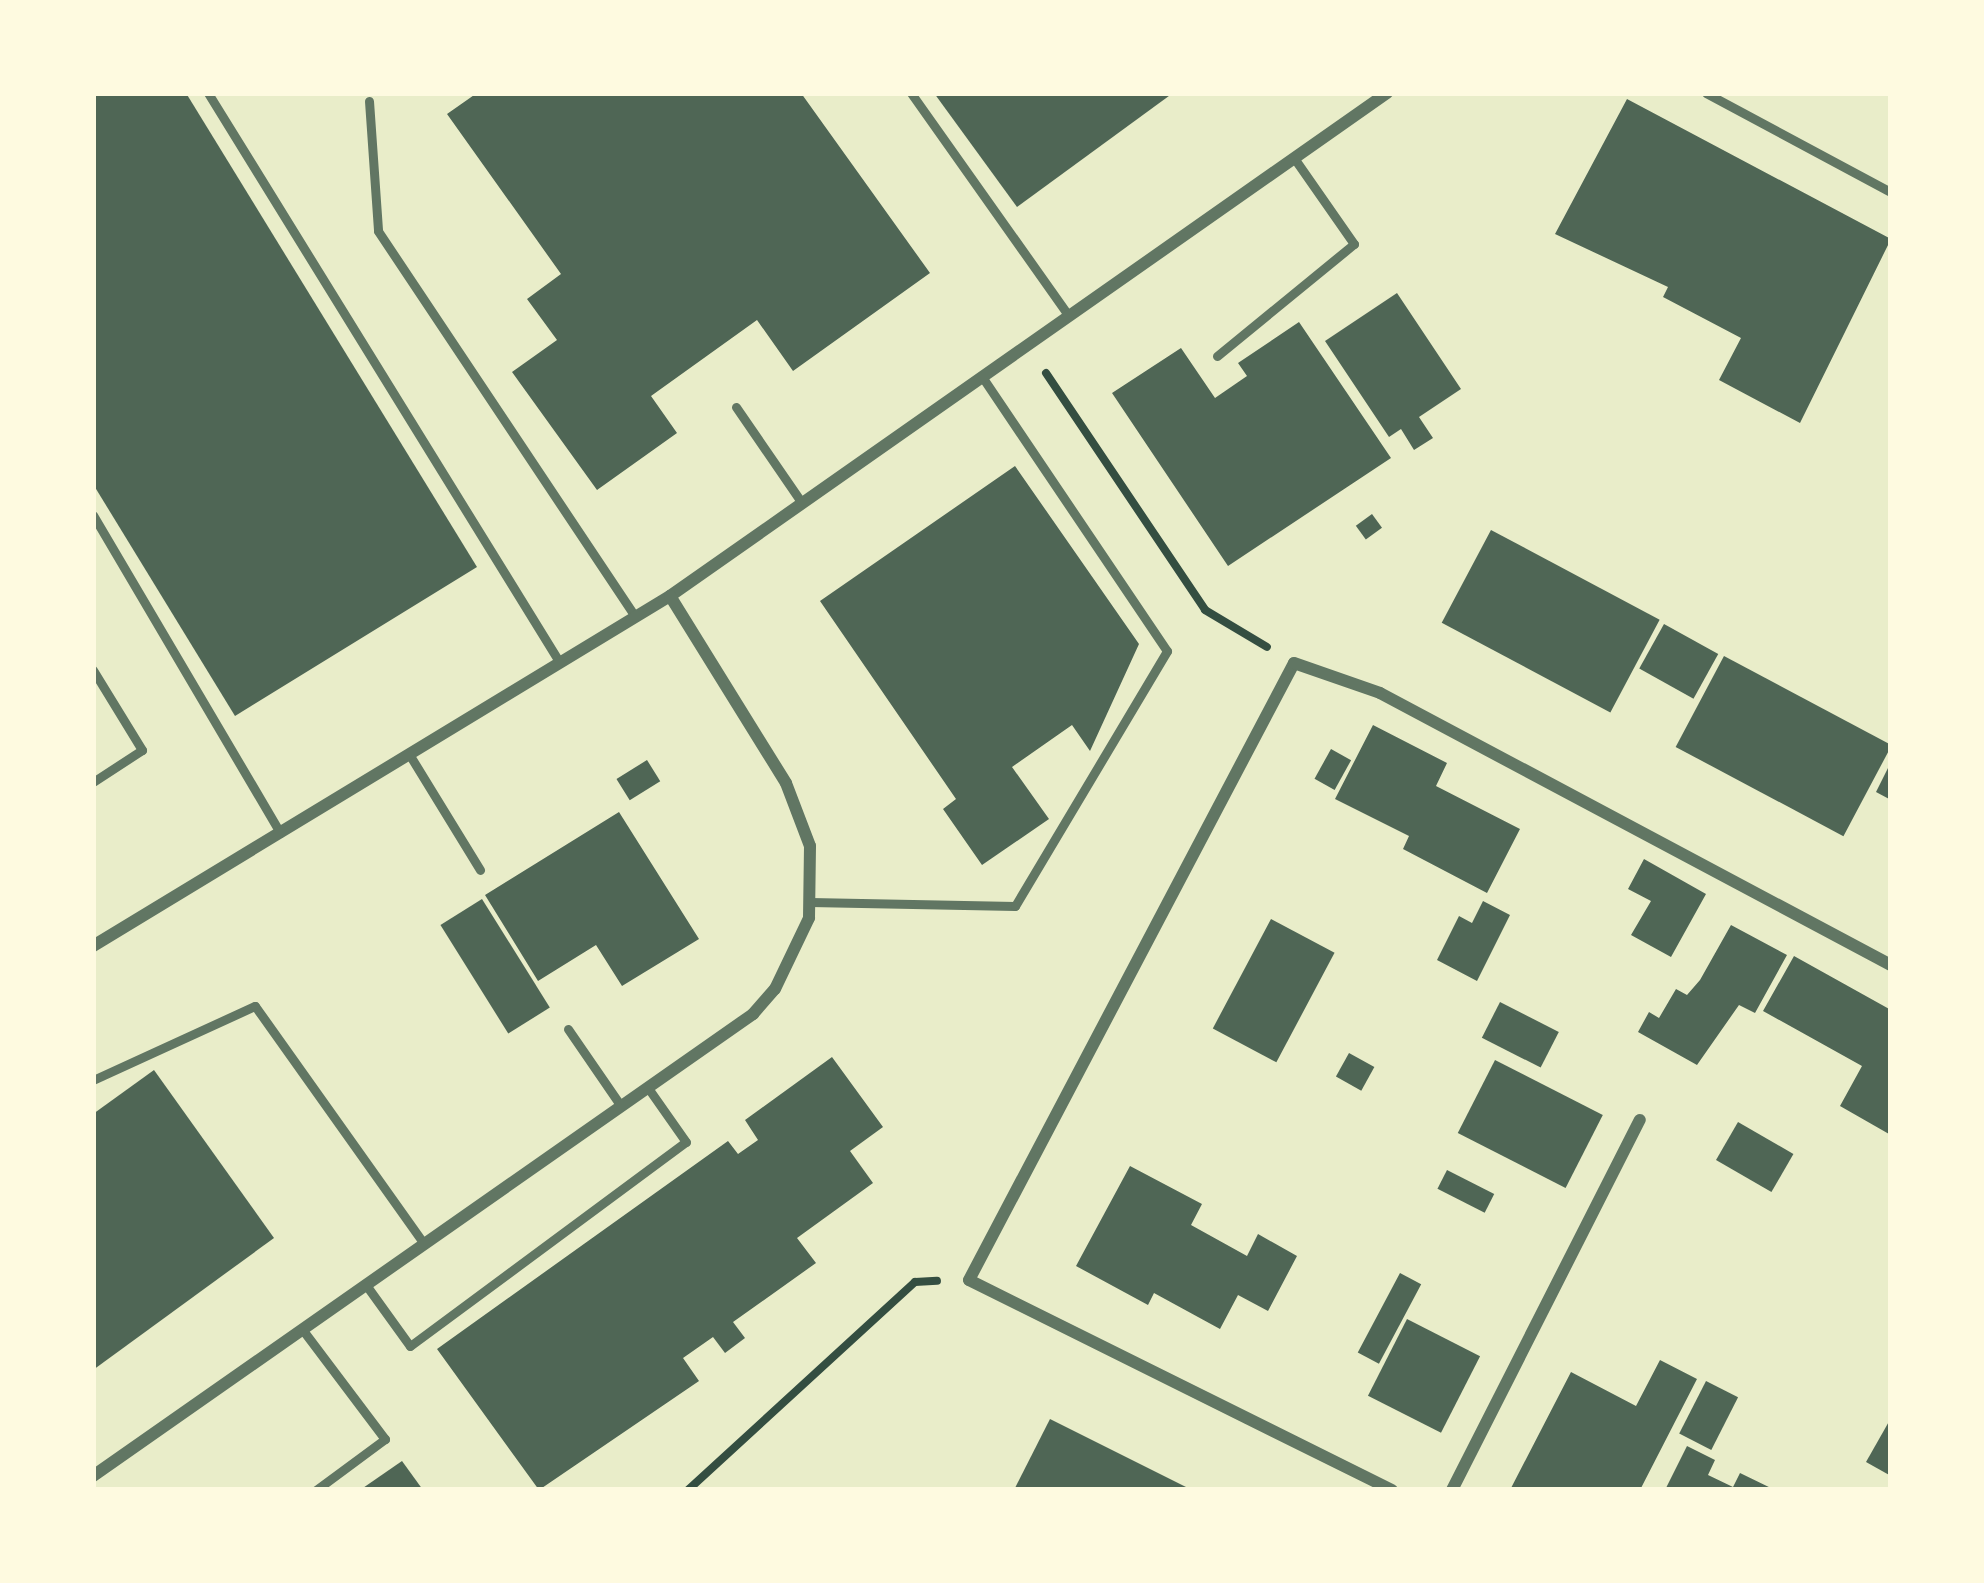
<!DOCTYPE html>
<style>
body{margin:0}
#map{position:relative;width:1984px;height:1583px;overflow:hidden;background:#e9edc9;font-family:"Varela Round",sans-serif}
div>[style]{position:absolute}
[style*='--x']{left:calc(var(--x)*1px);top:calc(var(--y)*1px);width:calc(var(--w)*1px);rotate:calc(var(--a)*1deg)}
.building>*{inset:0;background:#4f6655;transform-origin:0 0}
.path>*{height:8px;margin:-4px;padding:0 4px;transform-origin:4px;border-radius:4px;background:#344e41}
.service>*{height:9px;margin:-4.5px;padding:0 4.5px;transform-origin:4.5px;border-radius:4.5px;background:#617663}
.minor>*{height:12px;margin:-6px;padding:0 6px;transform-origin:6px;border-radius:6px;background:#617663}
span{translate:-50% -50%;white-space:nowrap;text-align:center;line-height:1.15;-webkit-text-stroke:9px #fefae0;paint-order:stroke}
.frame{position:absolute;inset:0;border:96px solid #fefae0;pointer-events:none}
</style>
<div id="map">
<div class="building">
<i style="clip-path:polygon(93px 93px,186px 93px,477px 567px,235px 716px,93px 484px)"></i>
<i style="clip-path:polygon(477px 93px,801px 93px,930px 273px,793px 371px,757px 320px,651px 396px,677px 433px,597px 490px,512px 372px,557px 340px,527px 299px,561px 274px,447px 114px)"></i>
<i style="clip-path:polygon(934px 93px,1173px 93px,1017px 207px)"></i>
<i style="clip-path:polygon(1627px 99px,1891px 239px,1800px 423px,1719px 380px,1741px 338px,1663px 297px,1668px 287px,1555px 234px)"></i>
<i style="clip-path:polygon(1397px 293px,1461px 389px,1419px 417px,1433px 438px,1414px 450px,1401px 429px,1389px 437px,1325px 341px)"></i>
<i style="clip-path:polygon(1299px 322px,1391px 458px,1228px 566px,1112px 393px,1181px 348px,1215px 398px,1247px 376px,1238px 363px)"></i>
<i style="clip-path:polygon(1015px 466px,1139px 644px,1090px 751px,1072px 725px,1012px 767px,1049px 819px,982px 865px,943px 809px,956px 799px,820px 601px)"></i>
<i style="left:1372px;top:514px;width:17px;height:20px;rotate:54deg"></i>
<i style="left:1491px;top:530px;width:191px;height:105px;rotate:28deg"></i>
<i style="left:1664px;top:624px;width:62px;height:51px;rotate:29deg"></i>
<i style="left:1724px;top:656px;width:190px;height:103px;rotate:28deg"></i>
<i style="clip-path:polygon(1373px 725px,1447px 763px,1436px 786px,1520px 829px,1487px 893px,1403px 849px,1409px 836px,1335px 799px)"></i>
<i style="left:1331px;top:749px;width:23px;height:34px;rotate:29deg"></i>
<i style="left:647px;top:760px;width:25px;height:36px;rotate:58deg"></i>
<i style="clip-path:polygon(1891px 762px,1891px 800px,1876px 792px)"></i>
<i style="clip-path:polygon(619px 812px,699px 939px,622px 986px,596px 945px,538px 981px,485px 895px)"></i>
<i style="clip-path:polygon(1644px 859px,1706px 894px,1671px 957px,1631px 935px,1651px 901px,1628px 889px)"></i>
<i style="left:482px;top:899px;width:128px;height:49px;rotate:58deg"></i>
<i style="clip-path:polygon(1483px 901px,1510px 915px,1477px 981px,1437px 960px,1459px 916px,1472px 923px)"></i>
<i style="left:1271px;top:919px;width:72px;height:124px;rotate:28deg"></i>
<i style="clip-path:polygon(1731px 925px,1787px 955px,1755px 1013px,1739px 1005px,1697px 1065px,1638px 1032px,1649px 1012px,1659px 1018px,1676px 989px,1687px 995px,1700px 980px)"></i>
<i style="clip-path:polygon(1794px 956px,1891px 1010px,1889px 1134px,1840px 1106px,1862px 1066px,1763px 1011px)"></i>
<i style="left:1500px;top:1002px;width:66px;height:40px;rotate:27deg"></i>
<i style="left:1349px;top:1053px;width:29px;height:27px;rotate:29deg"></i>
<i style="clip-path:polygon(832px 1057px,883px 1127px,850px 1151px,873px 1183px,797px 1238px,816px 1263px,733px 1322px,745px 1338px,725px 1353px,713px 1337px,683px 1358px,699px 1381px,539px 1490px,437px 1349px,728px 1141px,738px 1154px,758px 1140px,745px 1120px)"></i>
<i style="left:1495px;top:1060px;width:121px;height:82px;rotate:27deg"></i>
<i style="clip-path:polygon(154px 1070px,274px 1238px,93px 1370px,93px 1114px)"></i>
<i style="left:1738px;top:1122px;width:64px;height:44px;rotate:30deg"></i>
<i style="clip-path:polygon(1130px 1166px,1202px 1204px,1191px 1225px,1247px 1256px,1258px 1234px,1297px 1256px,1268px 1311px,1238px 1295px,1220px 1329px,1154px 1293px,1148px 1305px,1076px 1266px)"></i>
<i style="left:1447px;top:1170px;width:53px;height:21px;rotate:27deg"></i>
<i style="left:1400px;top:1273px;width:24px;height:90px;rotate:28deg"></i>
<i style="left:1407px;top:1319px;width:82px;height:86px;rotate:27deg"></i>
<i style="clip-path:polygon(1660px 1360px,1697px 1379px,1640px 1490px,1510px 1490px,1571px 1372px,1636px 1406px)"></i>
<i style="left:1706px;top:1381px;width:36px;height:59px;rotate:27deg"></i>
<i style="clip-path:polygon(1891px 1418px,1891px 1476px,1866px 1462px)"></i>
<i style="clip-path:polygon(1050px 1419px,1192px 1490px,1014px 1490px)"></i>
<i style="clip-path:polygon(1687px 1446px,1715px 1460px,1708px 1475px,1733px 1487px,1740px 1473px,1775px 1490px,1665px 1490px)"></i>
<i style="clip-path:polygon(402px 1461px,423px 1490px,360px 1490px)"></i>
</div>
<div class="path">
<i style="--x:1046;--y:373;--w:285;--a:56.1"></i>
<i style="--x:1205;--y:610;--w:72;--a:30.8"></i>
<i style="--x:688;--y:1490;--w:308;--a:-42.5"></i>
<i style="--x:915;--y:1282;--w:22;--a:-3"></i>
</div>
<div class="service">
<i style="--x:208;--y:93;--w:670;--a:58.3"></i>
<i style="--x:911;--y:93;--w:273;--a:54.7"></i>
<i style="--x:1706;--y:93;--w:210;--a:28.2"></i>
<i style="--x:369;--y:101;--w:130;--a:86"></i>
<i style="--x:378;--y:231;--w:464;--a:56.3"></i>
<i style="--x:1217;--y:356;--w:177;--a:-39.3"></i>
<i style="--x:1354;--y:244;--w:105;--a:-124.9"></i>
<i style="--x:736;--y:407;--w:116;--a:55.5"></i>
<i style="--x:93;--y:515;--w:369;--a:59.5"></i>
<i style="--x:93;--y:670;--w:94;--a:58.5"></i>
<i style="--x:142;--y:750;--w:59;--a:146.9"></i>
<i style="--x:409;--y:754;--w:136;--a:58.5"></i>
<i style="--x:810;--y:902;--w:205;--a:1.1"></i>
<i style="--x:1015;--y:906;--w:297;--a:-59.2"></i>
<i style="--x:1167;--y:651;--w:331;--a:-124"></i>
<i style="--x:568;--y:1029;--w:93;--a:55.5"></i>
<i style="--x:93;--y:1080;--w:178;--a:-24.6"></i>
<i style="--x:255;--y:1006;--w:292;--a:54.6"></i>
<i style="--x:366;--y:1285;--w:75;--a:54.2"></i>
<i style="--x:410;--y:1346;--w:343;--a:-36.5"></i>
<i style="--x:686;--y:1142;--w:66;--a:-125.1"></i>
<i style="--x:302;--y:1329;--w:138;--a:53"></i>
<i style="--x:385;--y:1439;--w:86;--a:143.5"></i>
</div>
<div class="minor">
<i style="--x:93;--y:946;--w:675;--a:-31.24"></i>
<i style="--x:670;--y:596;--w:876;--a:-35.05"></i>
<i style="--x:93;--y:1476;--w:806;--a:-34.99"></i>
<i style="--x:753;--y:1014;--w:33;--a:-49"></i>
<i style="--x:775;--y:989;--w:79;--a:-64.4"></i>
<i style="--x:809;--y:918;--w:72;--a:-89.2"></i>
<i style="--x:810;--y:846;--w:67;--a:-110.9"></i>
<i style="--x:786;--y:783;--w:220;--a:-121.8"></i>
<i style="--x:1392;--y:1490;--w:472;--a:-153.6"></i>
<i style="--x:969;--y:1280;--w:697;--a:-62.22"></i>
<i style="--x:1294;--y:663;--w:91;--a:19.2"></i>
<i style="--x:1380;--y:693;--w:579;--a:28.03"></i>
<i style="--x:1452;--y:1490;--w:415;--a:-63.1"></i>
</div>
<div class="frame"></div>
</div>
